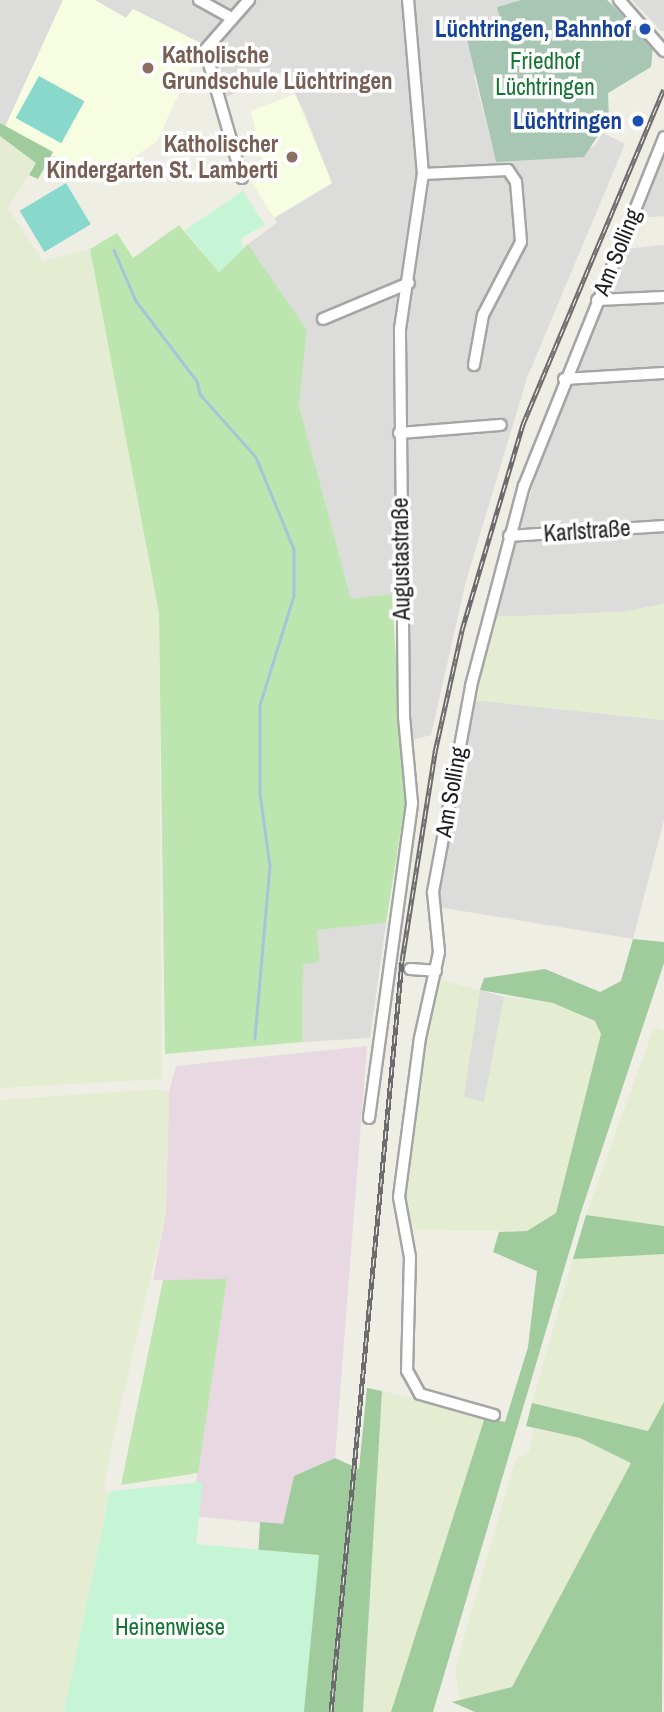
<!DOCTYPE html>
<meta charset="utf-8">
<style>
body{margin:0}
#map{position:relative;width:664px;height:1712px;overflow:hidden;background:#efeee5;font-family:"Archivo Narrow",sans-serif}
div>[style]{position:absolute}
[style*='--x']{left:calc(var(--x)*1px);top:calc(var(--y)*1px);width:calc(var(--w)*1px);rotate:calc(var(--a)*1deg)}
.residential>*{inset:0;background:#dcdcdb}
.industrial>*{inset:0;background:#e7d8e1}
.education>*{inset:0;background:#f6fde0}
.farmland>*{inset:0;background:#e4ecd2}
.grass>*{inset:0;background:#bde5af}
.forest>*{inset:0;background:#a0cb9d}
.cemetery>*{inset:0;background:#a8c6b4}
.park>*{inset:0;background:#c6f5d5}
.pitch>*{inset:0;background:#89d8cc;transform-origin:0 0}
.stream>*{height:2.5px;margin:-1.25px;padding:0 1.25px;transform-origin:1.25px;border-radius:1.25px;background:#a9c3d9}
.minor-tunnel>*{height:10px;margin-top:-5px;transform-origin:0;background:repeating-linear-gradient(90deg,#c5c4bd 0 10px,transparent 0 15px)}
.roads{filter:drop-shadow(2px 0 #a5a5a5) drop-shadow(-2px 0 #a5a5a5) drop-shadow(0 2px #a5a5a5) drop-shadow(0 -2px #a5a5a5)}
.minor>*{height:10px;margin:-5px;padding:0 5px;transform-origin:5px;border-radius:5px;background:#fff}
.rail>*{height:5px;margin-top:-2.5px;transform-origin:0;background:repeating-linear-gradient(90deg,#fff 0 8px,#6c6c6c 0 16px);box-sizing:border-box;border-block:2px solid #6c6c6c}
.dots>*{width:19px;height:19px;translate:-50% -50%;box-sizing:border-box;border:4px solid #fff;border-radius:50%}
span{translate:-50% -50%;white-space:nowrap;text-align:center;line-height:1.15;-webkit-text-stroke:7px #fff;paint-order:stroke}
.transit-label{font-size:23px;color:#164399;font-weight:700}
.right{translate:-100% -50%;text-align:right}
.education-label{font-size:23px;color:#785e54;font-weight:700}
.left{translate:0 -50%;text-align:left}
.park-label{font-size:23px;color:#147533}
.street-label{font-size:23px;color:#1e1e1e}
</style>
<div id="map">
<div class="residential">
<i style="clip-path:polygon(0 0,63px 0,5px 127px,0 123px)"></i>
<i style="clip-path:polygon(95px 0,521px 0,497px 7px,502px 21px,474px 76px,496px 162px,594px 147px,603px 133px,625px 144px,527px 378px,466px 581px,431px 735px,412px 740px,407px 592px,351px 600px,299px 405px,307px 330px,248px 244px,277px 223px,274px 218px,332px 183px,304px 112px,284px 71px,226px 97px,213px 53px,202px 44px,133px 9px,126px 18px)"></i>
<i style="clip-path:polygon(632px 0,664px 0,664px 31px,660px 30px)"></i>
<i style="clip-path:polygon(664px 152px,664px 216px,638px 218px)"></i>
<i style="clip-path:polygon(664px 245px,664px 604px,621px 612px,492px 617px,552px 424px,625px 249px)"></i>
<i style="clip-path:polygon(473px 700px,664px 720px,664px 820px,633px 939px,438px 907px)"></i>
<i style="clip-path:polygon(386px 923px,370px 1038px,302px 1042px,303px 964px,316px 930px)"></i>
<i style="clip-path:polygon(480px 990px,504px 997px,484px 1102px,463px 1097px)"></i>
</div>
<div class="industrial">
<i style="clip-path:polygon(367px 1046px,335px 1458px,294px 1476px,283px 1525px,191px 1516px,227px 1280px,153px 1280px,166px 1212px,169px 1092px,176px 1066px)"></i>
</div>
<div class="education">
<i style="clip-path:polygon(63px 0,95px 0,126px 18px,133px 9px,202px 44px,157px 141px,100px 182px,5px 127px)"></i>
<i style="clip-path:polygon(295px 94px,332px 183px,274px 218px,245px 171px,262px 159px,251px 111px)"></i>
</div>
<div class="farmland">
<i style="clip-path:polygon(0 136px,36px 163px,8px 208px,43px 261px,90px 249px,159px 613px,162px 1079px,0 1088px)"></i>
<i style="clip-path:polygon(664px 604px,664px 720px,473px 700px,492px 617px,621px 612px)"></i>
<i style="clip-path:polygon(437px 979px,480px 990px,464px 1097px,484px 1102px,504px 997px,553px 1003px,595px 1022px,601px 1034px,556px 1213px,527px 1231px,410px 1230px,401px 1195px)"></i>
<i style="clip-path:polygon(654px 1027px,664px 1031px,664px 1226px,586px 1215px)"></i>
<i style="clip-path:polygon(158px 1089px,169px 1092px,166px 1212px,115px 1430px,104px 1487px,109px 1494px,64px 1712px,0 1712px,0 1100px)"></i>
<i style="clip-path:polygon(621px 1254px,664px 1254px,664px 1402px,648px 1431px,532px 1403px,573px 1259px)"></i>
<i style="clip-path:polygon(382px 1391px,485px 1417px,391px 1712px,363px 1712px)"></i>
<i style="clip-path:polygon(534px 1429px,580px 1438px,631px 1463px,512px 1687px,460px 1700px,455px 1669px,515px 1460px,529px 1452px)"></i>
</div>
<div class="grass">
<i style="clip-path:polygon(179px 225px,219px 272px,248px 244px,307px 330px,299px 405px,351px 599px,392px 594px,405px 804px,386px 923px,317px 930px,319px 962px,303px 964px,302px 1042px,165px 1054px,159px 613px,90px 249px,117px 233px,133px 258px)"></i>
<i style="clip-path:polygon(227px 1279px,198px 1473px,121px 1485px,163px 1280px)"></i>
</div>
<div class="forest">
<i style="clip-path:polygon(0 123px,53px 152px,38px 179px,29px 175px,36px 163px,0 136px)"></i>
<i style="clip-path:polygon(633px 939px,664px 942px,664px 963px,581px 1212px,433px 1712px,391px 1712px,485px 1417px,505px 1422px,528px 1347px,537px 1271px,493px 1252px,499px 1232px,527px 1231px,556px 1213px,601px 1034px,595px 1021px,553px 1003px,480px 990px,484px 978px,545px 969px,600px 992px,621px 981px)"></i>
<i style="clip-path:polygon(586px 1215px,664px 1226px,664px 1254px,573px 1259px)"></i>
<i style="clip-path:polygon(367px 1388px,382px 1391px,363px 1712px,250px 1712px,260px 1522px,283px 1524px,294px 1476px,335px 1458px,359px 1469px)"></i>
<i style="clip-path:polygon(664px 1402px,662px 1712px,475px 1712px,452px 1702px,512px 1687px,631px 1463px,580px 1438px,526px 1426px,532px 1403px,648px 1431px)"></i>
</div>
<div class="cemetery">
<i style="clip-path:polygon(521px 0,607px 0,653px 46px,651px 67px,608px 93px,609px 119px,584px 157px,496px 162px,466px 35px,501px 21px,497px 7px)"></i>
</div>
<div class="park">
<i style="clip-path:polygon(243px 191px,265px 225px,241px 238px,243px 249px,219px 272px,185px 230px)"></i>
<i style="clip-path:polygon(203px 1482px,196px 1544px,319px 1555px,304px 1712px,64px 1712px,110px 1491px)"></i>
</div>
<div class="pitch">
<i style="left:39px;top:76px;width:52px;height:48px;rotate:29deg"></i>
<i style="left:66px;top:183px;width:48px;height:54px;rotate:59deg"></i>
</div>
<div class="stream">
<i style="--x:114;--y:250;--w:56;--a:66.7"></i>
<i style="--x:136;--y:301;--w:101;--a:52.7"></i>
<i style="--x:197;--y:381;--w:13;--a:77"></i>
<i style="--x:200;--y:394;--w:84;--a:48.4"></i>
<i style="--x:256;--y:457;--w:100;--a:67.6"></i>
<i style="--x:294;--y:549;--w:47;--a:90"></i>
<i style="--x:294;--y:596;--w:114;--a:107.3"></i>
<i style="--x:260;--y:705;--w:88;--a:90"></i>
<i style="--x:260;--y:793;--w:74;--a:82.2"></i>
<i style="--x:270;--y:866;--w:173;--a:95"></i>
</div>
<div class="minor-tunnel">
<i style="--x:398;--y:968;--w:12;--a:5"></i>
</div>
<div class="roads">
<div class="minor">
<i style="--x:199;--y:0;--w:38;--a:29"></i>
<i style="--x:619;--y:0;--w:68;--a:48.6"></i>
<i style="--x:423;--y:174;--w:85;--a:-2.7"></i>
<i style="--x:508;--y:170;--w:14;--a:56"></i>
<i style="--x:516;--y:182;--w:60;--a:85.2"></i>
<i style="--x:521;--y:242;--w:82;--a:117.5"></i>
<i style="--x:483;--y:315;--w:51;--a:100.2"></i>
<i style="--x:242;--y:178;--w:133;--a:-106.1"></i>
<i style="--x:205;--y:50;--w:67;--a:-48.7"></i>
<i style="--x:597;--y:300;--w:67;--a:-2.6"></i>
<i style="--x:323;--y:319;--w:93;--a:-22.7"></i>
<i style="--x:564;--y:379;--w:100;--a:-3.4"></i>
<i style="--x:399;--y:433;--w:102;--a:-4.5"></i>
<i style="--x:509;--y:536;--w:155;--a:-3.7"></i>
<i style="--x:410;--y:969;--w:26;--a:4"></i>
<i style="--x:369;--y:1118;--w:318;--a:-82.2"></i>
<i style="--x:412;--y:803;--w:86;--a:-95.3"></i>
<i style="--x:404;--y:717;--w:388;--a:-90.6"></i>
<i style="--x:400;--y:329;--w:157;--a:-81.6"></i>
<i style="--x:423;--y:174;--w:175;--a:-94.9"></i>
<i style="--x:494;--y:1415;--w:77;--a:-164.2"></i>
<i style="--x:420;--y:1394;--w:26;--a:-119"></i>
<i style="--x:407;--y:1371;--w:114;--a:-88.5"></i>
<i style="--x:410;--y:1257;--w:61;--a:-100.4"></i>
<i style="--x:399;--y:1197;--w:160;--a:-82.5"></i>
<i style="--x:420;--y:1038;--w:88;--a:-77.5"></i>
<i style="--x:439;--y:952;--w:60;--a:-95.7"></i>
<i style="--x:433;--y:892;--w:209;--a:-79.5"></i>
<i style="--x:471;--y:686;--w:207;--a:-75.2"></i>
<i style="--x:524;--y:486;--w:376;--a:-68.1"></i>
</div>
</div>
<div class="rail">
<i style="--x:331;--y:1712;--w:754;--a:-84.6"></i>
<i style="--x:402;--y:961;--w:212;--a:-81"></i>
<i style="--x:435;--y:752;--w:125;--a:-77.5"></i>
<i style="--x:462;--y:630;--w:215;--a:-73.5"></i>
<i style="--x:523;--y:424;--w:363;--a:-67.2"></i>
</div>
<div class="dots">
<i style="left:645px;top:29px;background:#1a4fb4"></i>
<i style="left:148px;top:68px;background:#8d6e63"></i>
<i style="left:638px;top:121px;background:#1a4fb4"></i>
<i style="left:292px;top:157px;background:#8d6e63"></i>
</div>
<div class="transit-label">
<span class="right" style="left:631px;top:29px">Lüchtringen, Bahnhof</span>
<span class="right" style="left:622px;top:121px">Lüchtringen</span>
</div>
<div class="education-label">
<span class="left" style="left:162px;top:68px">Katholische<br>Grundschule Lüchtringen</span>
<span class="right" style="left:278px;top:157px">Katholischer<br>Kindergarten St. Lamberti</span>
</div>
<div class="park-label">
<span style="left:545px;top:74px">Friedhof<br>Lüchtringen</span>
<span style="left:170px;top:1627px">Heinenwiese</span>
</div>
<div class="street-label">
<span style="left:617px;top:252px;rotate:-68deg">Am Solling</span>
<span style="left:587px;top:531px;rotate:-4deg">Karlstraße</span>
<span style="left:401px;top:559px;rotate:-91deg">Augustastraße</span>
<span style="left:451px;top:792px;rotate:-80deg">Am Solling</span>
</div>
</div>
